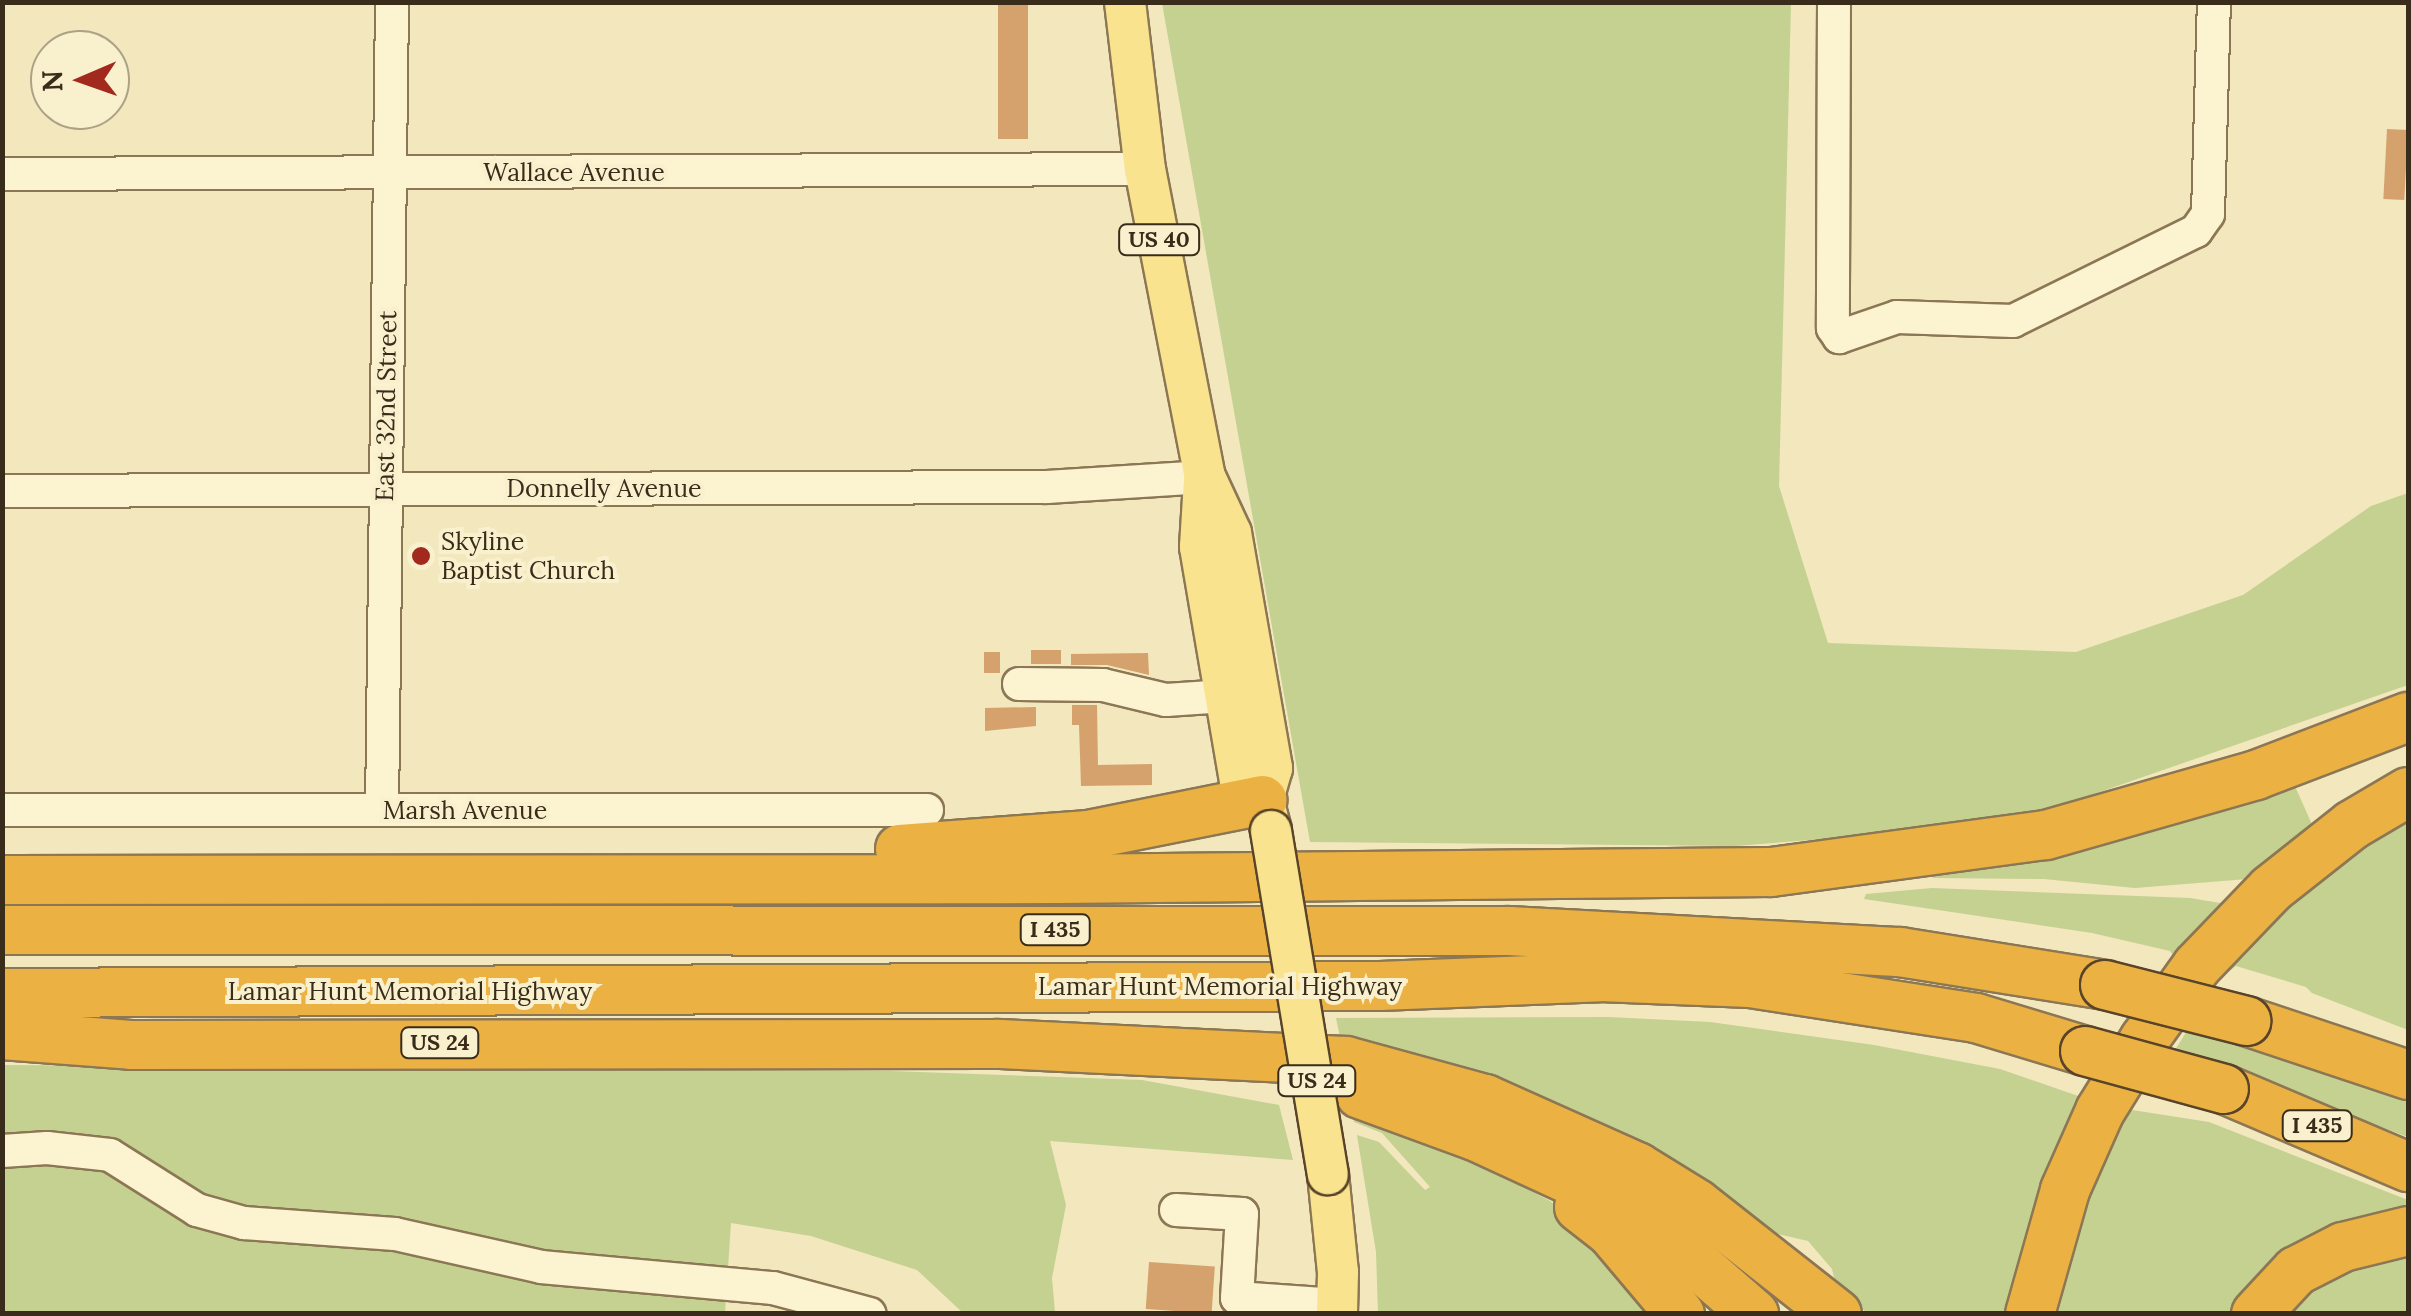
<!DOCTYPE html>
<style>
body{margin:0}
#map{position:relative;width:2411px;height:1316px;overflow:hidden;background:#f2e7bd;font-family:Lora,serif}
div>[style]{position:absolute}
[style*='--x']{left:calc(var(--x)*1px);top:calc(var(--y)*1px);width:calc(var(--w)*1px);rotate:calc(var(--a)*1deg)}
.green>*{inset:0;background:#c4d190}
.building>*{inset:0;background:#d5a26e;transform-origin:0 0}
.roads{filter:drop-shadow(2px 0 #8c7754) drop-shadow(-2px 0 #8c7754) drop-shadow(0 2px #8c7754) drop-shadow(0 -2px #8c7754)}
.minor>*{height:32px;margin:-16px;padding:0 16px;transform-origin:16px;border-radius:16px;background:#fcf3d1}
.major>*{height:40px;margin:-20px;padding:0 20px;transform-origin:20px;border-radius:20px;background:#fae38f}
.highway>*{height:48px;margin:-24px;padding:0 24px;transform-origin:24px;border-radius:24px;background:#ecb143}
.bridges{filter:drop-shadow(2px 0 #594429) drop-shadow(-2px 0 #594429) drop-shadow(0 2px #594429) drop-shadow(0 -2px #594429)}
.major-bridge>*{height:40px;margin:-20px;padding:0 20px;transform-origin:20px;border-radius:20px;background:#fae38f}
.highway-bridge>*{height:48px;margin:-24px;padding:0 24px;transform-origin:24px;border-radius:24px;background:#ecb143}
.dots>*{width:28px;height:28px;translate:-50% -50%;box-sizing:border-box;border:5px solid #f9f0cd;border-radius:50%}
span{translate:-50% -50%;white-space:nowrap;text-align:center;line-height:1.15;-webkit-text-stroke:8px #f9f0cd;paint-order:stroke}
.shield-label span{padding:2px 8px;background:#f9f0cd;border:2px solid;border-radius:8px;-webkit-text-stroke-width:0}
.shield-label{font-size:22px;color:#392c1a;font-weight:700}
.street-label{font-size:25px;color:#392c1a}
.poi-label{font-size:25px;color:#392c1a}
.left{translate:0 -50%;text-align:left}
.frame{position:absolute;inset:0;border:5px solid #392c1a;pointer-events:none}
.north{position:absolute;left:30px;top:30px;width:100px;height:100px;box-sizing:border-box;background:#f9f0cd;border:2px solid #aca285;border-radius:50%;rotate:268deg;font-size:28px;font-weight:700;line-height:40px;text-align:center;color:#392c1a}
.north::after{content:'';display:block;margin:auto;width:35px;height:45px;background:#a1291e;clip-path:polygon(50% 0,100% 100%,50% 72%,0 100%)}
</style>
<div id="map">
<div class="green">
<i style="clip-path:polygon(1162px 3px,1791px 3px,1779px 486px,1828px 643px,2076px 652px,2243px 595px,2371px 506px,2408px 493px,2408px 685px,2048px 810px,1911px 832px,1735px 846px,1310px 842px)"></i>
<i style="clip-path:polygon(2294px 784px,2314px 829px,2260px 878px,2135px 888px,2044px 879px,1933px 878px,1932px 873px)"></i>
<i style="clip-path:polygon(2408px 803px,2408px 1030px,2312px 993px,2306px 987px,2236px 966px,2224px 975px,2203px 969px)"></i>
<i style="clip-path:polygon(1932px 888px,2190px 898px,2232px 905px,2178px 962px,2170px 951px,2092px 933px,1864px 899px,1866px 894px)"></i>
<i style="clip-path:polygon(1608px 1017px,1710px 1022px,1874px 1045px,2000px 1069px,2087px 1099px,2014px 1313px,1867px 1313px,1836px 1285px,1832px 1269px,1808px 1241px,1778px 1234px,1686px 1175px,1340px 1037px,1336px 1018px)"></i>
<i style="clip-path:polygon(2190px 1026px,2408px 1098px,2408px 1137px,2175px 1050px)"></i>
<i style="clip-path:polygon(3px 1065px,890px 1071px,1142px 1080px,1279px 1105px,1293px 1160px,1050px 1141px,1066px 1205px,1052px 1278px,1055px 1313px,963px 1313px,917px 1270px,811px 1236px,731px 1223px,725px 1313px,3px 1314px)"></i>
<i style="clip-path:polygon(2113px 1107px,2209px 1122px,2408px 1200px,2408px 1214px,2237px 1313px,2041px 1314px)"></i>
<i style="clip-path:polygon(1353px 1115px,1461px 1154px,1550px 1201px,1583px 1229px,1662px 1313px,1378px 1313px,1376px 1252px,1357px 1135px,1379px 1142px,1425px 1190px,1430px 1187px,1382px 1133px,1354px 1122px)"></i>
<i style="clip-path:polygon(2408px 1244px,2408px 1313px,2276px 1314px,2309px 1280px)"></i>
</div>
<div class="building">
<i style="left:998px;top:2px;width:30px;height:137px"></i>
<i style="left:2387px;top:129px;width:21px;height:70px;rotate:3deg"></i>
<i style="left:1031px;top:650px;width:30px;height:14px"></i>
<i style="left:984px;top:652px;width:16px;height:21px"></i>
<i style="clip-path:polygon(1148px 653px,1149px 675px,1107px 665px,1071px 665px,1071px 654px)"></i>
<i style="clip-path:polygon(1072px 705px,1097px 705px,1098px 765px,1152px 764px,1152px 785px,1081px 786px,1079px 725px,1072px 725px)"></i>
<i style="clip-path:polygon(1036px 707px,1036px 726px,985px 731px,985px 708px)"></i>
<i style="left:1149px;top:1262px;width:66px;height:47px;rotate:4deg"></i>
</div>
<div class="roads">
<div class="minor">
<i style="--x:1834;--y:2;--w:326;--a:90.2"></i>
<i style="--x:1833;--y:328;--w:11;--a:56"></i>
<i style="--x:1839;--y:337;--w:61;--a:-19"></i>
<i style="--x:1897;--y:317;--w:116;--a:2"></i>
<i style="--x:2013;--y:321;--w:204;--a:-26.2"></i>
<i style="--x:2196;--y:231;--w:21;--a:-55"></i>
<i style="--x:2208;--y:214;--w:212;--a:-88.4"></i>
<i style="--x:2;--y:174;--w:1143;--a:-0.25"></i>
<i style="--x:2;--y:491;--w:1045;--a:-0.22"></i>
<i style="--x:1047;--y:487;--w:158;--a:-3.6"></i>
<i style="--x:1019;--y:684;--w:84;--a:0.7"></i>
<i style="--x:1103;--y:685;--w:65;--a:13.4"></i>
<i style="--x:1166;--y:700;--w:60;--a:-3.8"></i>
<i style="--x:2;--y:810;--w:925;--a:0"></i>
<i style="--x:382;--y:810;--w:808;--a:-89.29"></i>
<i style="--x:2;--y:1151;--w:45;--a:-3.8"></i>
<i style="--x:47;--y:1148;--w:63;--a:6.3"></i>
<i style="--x:110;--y:1155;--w:103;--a:32.3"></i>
<i style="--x:197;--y:1210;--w:49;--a:15.5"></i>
<i style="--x:244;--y:1223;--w:151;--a:4.2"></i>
<i style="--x:395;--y:1234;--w:150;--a:12.7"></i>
<i style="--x:541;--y:1267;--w:233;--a:5.2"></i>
<i style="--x:773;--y:1288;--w:100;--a:15"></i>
<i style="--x:1176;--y:1210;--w:66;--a:3.5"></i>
<i style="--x:1242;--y:1214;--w:84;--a:93.4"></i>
<i style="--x:1237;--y:1298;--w:100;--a:4"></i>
</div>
<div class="major">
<i style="--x:1125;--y:2;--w:168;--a:83.2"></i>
<i style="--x:1145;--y:169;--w:314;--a:79"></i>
<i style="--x:1205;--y:477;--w:62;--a:65.1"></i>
<i style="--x:1231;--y:533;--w:239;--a:80.1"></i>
<i style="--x:1272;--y:768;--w:33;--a:106"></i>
<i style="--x:1263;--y:800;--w:31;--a:75"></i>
<i style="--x:1204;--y:481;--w:66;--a:93.5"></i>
<i style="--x:1200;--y:547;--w:236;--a:80.3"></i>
<i style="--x:1240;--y:780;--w:30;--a:41"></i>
<i style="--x:1328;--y:1174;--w:99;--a:84.2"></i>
<i style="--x:1338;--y:1272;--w:42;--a:91.4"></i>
</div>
<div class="highway">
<i style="--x:900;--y:849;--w:189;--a:-4.3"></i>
<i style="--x:1088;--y:835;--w:178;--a:-11.3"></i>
<i style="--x:2;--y:880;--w:1056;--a:-0.05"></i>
<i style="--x:1058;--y:879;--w:713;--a:-0.56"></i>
<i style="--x:1771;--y:872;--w:277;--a:-7.7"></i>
<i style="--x:2046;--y:835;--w:218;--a:-15.9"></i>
<i style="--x:2256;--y:775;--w:163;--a:-20.9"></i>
<i style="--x:2;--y:930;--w:1508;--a:0.04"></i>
<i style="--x:1510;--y:931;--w:391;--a:3.1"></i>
<i style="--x:1900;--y:952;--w:208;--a:9.1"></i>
<i style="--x:2;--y:993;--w:1378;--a:-0.29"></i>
<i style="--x:1380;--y:986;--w:220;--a:-2.3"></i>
<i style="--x:1600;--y:977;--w:150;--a:2.3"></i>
<i style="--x:1750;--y:983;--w:229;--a:8.8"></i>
<i style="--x:1976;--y:1018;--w:114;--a:16.8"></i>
<i style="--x:2246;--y:1021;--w:171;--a:18.4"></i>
<i style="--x:2;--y:1035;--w:129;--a:4.4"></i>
<i style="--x:131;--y:1045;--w:868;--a:-0.07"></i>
<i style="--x:999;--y:1044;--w:347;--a:2.8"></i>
<i style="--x:1346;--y:1061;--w:144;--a:15.3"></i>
<i style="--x:1485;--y:1099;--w:167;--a:24.1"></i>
<i style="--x:1637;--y:1167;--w:70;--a:31.7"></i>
<i style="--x:1697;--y:1204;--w:178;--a:38.2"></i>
<i style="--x:2224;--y:1089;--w:200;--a:23"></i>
<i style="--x:1360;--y:1094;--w:122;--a:20.1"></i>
<i style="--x:1475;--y:1136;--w:151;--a:24.7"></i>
<i style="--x:1612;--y:1199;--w:58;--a:34.5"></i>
<i style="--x:1660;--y:1232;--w:125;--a:41.1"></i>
<i style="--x:1579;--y:1207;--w:41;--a:38"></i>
<i style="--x:1611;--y:1232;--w:107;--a:49.9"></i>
<i style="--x:2030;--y:1314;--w:129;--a:-74.2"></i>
<i style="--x:2065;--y:1190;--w:86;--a:-66.1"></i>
<i style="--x:2100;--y:1111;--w:84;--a:-58.2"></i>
<i style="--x:2144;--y:1040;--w:91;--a:-54.4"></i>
<i style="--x:2197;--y:966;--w:107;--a:-46.1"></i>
<i style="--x:2271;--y:889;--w:103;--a:-38.3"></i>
<i style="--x:2352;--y:825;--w:65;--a:-30.5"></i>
<i style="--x:2256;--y:1314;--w:59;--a:-47.1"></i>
<i style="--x:2296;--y:1271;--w:53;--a:-27.1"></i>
<i style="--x:2343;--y:1247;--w:67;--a:-13.8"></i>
</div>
</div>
<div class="bridges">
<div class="major-bridge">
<i style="--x:1271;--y:831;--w:348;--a:80.6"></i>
</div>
<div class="highway-bridge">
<i style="--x:2105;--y:985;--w:146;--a:14.3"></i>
<i style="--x:2085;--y:1051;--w:144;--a:15.3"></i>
</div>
</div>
<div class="dots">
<i style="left:421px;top:556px;background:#a1291e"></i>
</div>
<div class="shield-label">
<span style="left:1159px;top:240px">US 40</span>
<span style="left:1055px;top:930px">I 435</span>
<span style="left:440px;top:1043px">US 24</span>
<span style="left:1317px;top:1081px">US 24</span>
<span style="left:2317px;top:1126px">I 435</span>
</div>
<div class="street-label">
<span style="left:574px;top:172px">Wallace Avenue</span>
<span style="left:386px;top:406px;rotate:-89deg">East 32nd Street</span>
<span style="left:604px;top:488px">Donnelly Avenue</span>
<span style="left:465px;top:810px">Marsh Avenue</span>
<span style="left:1220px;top:986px">Lamar Hunt Memorial Highway</span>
<span style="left:410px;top:991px">Lamar Hunt Memorial Highway</span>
</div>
<div class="poi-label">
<span class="left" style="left:441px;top:556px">Skyline<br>Baptist Church</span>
</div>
<div class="frame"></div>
<div class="north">N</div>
</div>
